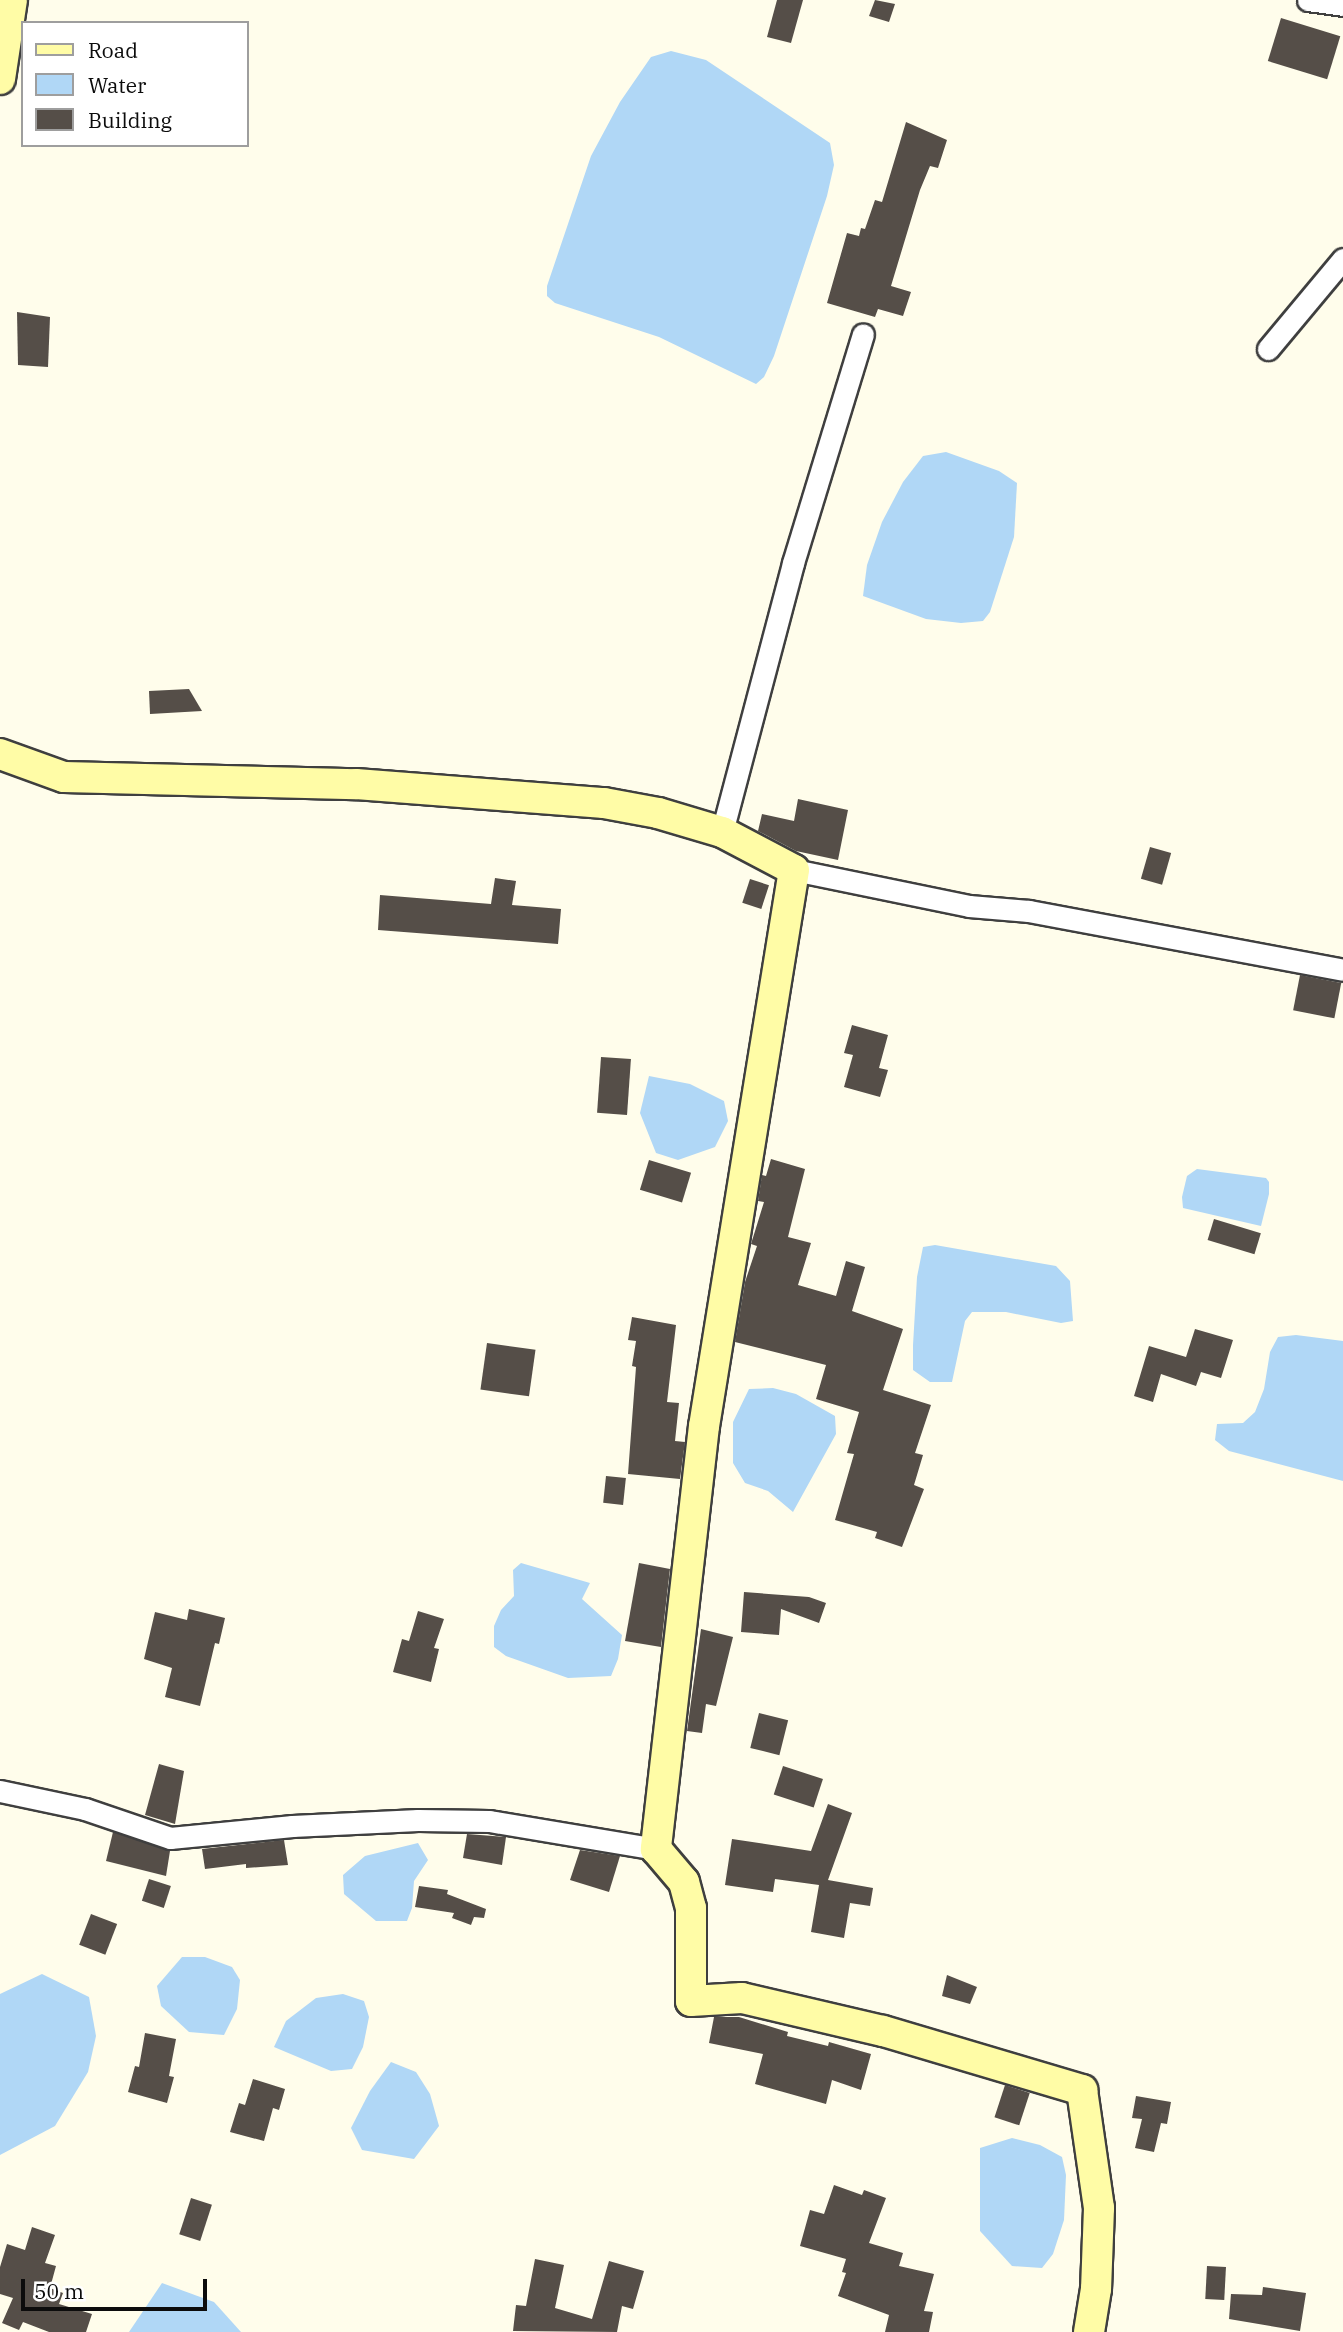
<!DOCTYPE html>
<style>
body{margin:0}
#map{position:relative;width:1343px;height:2332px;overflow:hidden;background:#fffdeb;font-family:"IBM Plex Serif",serif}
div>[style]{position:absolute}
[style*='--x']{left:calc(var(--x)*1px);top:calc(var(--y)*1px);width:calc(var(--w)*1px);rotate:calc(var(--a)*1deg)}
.water>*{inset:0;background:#b0d7f6}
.building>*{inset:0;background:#554e48;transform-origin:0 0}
.roads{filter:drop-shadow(2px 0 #3f3f3f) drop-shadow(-2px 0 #3f3f3f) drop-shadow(0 2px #3f3f3f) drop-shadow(0 -2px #3f3f3f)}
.street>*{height:21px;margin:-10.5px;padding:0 10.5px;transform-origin:10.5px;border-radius:10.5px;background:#fff}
.secondary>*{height:30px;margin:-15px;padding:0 15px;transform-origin:15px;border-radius:15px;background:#fffca6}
span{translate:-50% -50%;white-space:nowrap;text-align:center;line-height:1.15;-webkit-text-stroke:7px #fff;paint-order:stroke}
.legend{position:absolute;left:21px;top:21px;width:228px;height:126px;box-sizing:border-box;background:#fff;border:2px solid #9e9e9e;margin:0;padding:9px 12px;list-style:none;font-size:21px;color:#0c0c0c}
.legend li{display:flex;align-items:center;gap:14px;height:35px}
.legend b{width:35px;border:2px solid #9e9e9e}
.scale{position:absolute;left:21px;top:2279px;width:186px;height:32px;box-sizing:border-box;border:4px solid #0c0c0c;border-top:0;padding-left:9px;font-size:21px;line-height:24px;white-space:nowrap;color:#0c0c0c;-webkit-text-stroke:5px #fff;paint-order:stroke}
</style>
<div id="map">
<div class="water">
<i style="clip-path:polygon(671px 51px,706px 60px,830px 143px,834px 165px,827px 196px,774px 356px,764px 377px,756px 384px,659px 337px,555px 303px,547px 296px,547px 286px,591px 156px,620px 102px,651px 57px)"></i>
<i style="clip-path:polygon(946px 452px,999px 471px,1017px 483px,1014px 537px,990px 612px,983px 621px,961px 623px,926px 619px,863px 596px,867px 565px,882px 522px,903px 482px,923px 456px)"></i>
<i style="clip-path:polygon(649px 1076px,690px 1084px,724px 1101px,728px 1121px,715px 1147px,678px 1160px,656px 1153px,640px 1113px)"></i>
<i style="clip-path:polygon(1197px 1169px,1266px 1178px,1269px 1182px,1269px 1194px,1261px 1226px,1183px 1208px,1182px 1197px,1187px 1176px)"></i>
<i style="clip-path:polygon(935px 1245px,1056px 1266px,1070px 1281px,1073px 1321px,1061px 1323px,1006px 1312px,972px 1312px,965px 1321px,952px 1382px,930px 1382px,913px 1370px,913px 1345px,917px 1277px,923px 1247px)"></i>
<i style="clip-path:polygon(1296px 1335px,1343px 1341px,1343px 1481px,1229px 1451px,1215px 1440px,1217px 1424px,1243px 1423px,1255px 1412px,1264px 1389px,1270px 1352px,1278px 1337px)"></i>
<i style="clip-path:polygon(773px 1388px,796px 1394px,835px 1416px,836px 1434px,793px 1512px,768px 1491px,745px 1483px,733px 1463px,733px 1422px,749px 1389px)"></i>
<i style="clip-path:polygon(521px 1563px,590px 1583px,582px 1599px,622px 1635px,618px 1659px,611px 1676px,568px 1678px,506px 1656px,494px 1647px,494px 1626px,501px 1610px,514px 1596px,513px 1570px)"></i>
<i style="clip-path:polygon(418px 1843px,428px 1860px,414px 1881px,412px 1908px,407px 1921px,376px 1921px,344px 1894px,343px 1875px,365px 1856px)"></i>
<i style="clip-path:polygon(182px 1957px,205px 1957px,232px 1967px,240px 1980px,237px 2009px,224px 2035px,189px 2032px,161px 2006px,157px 1986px)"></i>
<i style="clip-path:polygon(42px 1974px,89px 1997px,96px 2036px,88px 2072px,55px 2126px,0 2155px,0 1994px)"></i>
<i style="clip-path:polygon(343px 1994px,364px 2001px,369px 2017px,363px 2047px,352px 2069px,331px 2071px,274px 2047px,286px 2021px,316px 1998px)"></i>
<i style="clip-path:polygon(391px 2062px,416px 2072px,430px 2094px,439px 2126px,414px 2159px,362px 2150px,351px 2128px,370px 2091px)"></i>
<i style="clip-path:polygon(1012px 2138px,1040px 2145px,1062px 2157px,1066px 2175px,1064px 2220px,1053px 2254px,1042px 2268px,1012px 2266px,980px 2231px,980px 2148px)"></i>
<i style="clip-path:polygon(162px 2283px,214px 2302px,241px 2332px,129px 2332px)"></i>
</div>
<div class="building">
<i style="clip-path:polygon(777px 0,803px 0,791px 43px,767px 37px)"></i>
<i style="clip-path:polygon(875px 0,895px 4px,889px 22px,869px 16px)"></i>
<i style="left:1281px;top:18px;width:62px;height:45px;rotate:17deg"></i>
<i style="clip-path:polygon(906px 122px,947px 140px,938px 168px,930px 166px,920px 190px,891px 286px,911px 292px,903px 316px,878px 309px,875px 317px,827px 303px,847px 233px,859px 236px,861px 228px,865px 229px,875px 200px,882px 202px)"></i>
<i style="clip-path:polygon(17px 312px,50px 317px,48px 367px,18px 365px)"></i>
<i style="clip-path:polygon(189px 689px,202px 711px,150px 714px,149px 691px)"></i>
<i style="clip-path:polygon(798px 799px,848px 810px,838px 860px,796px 851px,758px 831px,762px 814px,794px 821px)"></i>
<i style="left:1150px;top:847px;width:22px;height:33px;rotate:16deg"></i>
<i style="clip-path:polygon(495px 878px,516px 881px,512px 905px,561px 909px,558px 944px,378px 930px,380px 895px,491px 904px)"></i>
<i style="left:750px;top:879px;width:20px;height:25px;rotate:18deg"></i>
<i style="left:1300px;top:975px;width:42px;height:36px;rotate:11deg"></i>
<i style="clip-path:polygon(852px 1025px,888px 1035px,879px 1068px,888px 1070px,880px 1097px,844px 1087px,853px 1055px,844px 1053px)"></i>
<i style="left:601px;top:1057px;width:30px;height:56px;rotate:4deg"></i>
<i style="clip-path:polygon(771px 1159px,805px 1169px,788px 1237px,811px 1243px,798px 1285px,836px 1296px,846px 1261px,865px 1267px,852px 1311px,903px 1329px,883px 1390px,931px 1405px,915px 1453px,923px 1455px,914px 1485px,924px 1489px,902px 1547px,875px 1538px,877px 1532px,835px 1520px,854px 1454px,847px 1453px,859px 1412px,816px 1399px,826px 1365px,735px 1342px,745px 1282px,757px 1246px,751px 1244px,764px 1202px,758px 1201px,762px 1175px,766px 1176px)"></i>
<i style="left:649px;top:1160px;width:44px;height:31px;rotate:17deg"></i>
<i style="left:1214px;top:1219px;width:49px;height:22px;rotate:17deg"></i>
<i style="clip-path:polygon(632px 1317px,676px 1325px,667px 1402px,679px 1403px,675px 1441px,685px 1442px,680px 1479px,628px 1474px,636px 1367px,632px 1366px,636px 1341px,628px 1340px)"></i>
<i style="clip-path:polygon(1195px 1329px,1233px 1340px,1221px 1378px,1201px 1372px,1196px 1386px,1161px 1374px,1153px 1402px,1134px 1396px,1149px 1346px,1186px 1357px)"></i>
<i style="left:487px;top:1343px;width:49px;height:47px;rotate:8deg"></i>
<i style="left:606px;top:1476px;width:20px;height:27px;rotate:6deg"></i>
<i style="clip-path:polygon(639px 1563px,670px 1569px,661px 1647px,625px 1641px)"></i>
<i style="clip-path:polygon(744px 1592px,809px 1597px,826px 1603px,819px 1623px,781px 1609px,779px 1635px,741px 1632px)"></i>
<i style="clip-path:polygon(189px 1609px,225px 1618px,219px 1644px,215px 1643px,200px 1706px,165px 1697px,172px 1668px,144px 1659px,155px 1612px,187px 1620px)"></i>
<i style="clip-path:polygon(418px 1611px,444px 1619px,434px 1648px,439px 1649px,431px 1682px,393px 1672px,402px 1639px,409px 1641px)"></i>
<i style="clip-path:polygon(701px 1629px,733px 1637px,716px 1706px,706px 1704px,702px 1733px,687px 1731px)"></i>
<i style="left:759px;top:1713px;width:30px;height:36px;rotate:14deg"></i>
<i style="clip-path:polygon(159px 1764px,184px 1771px,175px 1824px,145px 1815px)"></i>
<i style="left:783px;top:1766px;width:42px;height:30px;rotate:18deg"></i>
<i style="clip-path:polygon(828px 1804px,852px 1813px,828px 1880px,873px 1888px,870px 1906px,850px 1903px,844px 1938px,811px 1932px,819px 1885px,775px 1879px,773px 1892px,725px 1885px,732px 1839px,811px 1851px)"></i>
<i style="clip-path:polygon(113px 1832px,170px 1851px,166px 1876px,106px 1861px)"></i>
<i style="clip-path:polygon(467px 1834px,506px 1837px,502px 1865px,463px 1858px)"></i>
<i style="clip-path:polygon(284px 1840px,288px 1865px,246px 1868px,246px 1864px,205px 1869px,202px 1849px)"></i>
<i style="clip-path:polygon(580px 1850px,620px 1856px,609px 1892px,570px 1880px)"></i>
<i style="left:149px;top:1879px;width:23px;height:23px;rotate:18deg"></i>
<i style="clip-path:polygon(419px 1886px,448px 1890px,447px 1894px,486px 1909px,484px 1918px,474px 1917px,471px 1925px,452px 1918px,454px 1913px,415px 1907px)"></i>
<i style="left:91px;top:1914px;width:28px;height:33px;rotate:21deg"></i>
<i style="clip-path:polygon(947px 1975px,977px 1987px,970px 2004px,942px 1996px)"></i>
<i style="clip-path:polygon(714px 2017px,739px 2017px,788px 2032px,787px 2036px,828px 2046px,829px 2042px,871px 2054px,861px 2090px,832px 2080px,826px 2104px,755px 2084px,763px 2054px,709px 2043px)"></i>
<i style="clip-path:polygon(145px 2033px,176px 2039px,169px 2076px,174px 2077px,167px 2103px,128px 2092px,135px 2066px,139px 2067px)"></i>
<i style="clip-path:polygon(253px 2079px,285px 2089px,279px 2110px,273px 2108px,264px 2141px,230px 2132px,239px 2103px,245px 2105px)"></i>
<i style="left:1005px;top:2085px;width:26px;height:34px;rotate:18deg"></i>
<i style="clip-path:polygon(1136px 2096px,1171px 2102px,1167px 2124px,1161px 2123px,1154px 2152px,1135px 2148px,1142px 2119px,1132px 2118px)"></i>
<i style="clip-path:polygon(834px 2185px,862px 2195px,864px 2190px,886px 2198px,869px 2243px,903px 2253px,899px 2266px,934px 2274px,924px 2311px,933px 2312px,929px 2332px,885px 2332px,889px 2315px,838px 2296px,846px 2273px,842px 2272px,846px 2259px,800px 2246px,810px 2210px,824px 2214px)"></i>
<i style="left:191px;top:2198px;width:22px;height:38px;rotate:18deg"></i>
<i style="clip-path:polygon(32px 2227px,55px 2235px,45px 2263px,56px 2266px,50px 2288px,63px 2293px,59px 2304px,92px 2314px,86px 2332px,49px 2332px,23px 2322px,19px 2330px,2px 2323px,13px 2298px,0 2294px,0 2267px,7px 2244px,25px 2250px)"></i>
<i style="clip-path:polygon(535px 2259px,564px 2265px,555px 2308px,592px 2319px,609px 2261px,644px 2271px,633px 2309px,622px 2306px,617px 2332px,513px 2331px,516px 2305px,526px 2306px)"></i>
<i style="left:1207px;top:2266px;width:19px;height:33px;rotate:3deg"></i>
<i style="clip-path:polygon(1263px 2287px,1306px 2293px,1300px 2331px,1229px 2319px,1231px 2294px,1262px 2295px)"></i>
</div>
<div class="roads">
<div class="street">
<i style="--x:1308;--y:0;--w:35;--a:8"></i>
<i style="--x:1268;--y:349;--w:117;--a:-50.2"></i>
<i style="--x:722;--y:832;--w:278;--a:-75.2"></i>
<i style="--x:793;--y:563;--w:239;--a:-73"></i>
<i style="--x:794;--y:870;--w:179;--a:11.6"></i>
<i style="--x:969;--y:906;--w:60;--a:4.8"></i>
<i style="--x:1029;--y:911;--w:319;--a:10.6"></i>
<i style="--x:0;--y:1791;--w:87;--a:12"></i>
<i style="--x:85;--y:1809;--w:90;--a:18.8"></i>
<i style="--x:170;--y:1838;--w:123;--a:-5.6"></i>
<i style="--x:292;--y:1826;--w:126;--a:-2.7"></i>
<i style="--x:418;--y:1820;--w:71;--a:0.8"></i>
<i style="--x:489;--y:1821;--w:169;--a:9.5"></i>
</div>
<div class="secondary">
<i style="--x:0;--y:79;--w:80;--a:-81.4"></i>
<i style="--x:0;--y:754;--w:68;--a:19.8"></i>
<i style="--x:64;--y:777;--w:292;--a:1.4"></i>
<i style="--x:356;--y:784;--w:249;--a:4.4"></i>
<i style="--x:604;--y:803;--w:55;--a:10.5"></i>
<i style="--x:658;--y:813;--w:67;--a:16.5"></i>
<i style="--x:722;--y:832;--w:81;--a:27.8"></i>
<i style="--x:794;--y:870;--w:563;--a:99.19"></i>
<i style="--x:704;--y:1426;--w:426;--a:96.5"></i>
<i style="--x:656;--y:1849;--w:43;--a:49.7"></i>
<i style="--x:684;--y:1882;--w:27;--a:75"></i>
<i style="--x:691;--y:1908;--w:93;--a:90"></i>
<i style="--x:691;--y:2001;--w:51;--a:-3.4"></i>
<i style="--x:742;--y:1998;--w:145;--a:13.2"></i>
<i style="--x:883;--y:2031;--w:208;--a:16.5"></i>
<i style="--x:1082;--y:2090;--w:119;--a:81.8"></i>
<i style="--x:1099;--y:2208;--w:81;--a:92.1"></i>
<i style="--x:1096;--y:2289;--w:44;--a:99.2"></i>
</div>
</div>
<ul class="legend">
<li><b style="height:9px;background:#fffca6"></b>Road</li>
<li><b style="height:19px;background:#b0d7f6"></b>Water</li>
<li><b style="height:19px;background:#554e48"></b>Building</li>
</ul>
<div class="scale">50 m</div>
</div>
